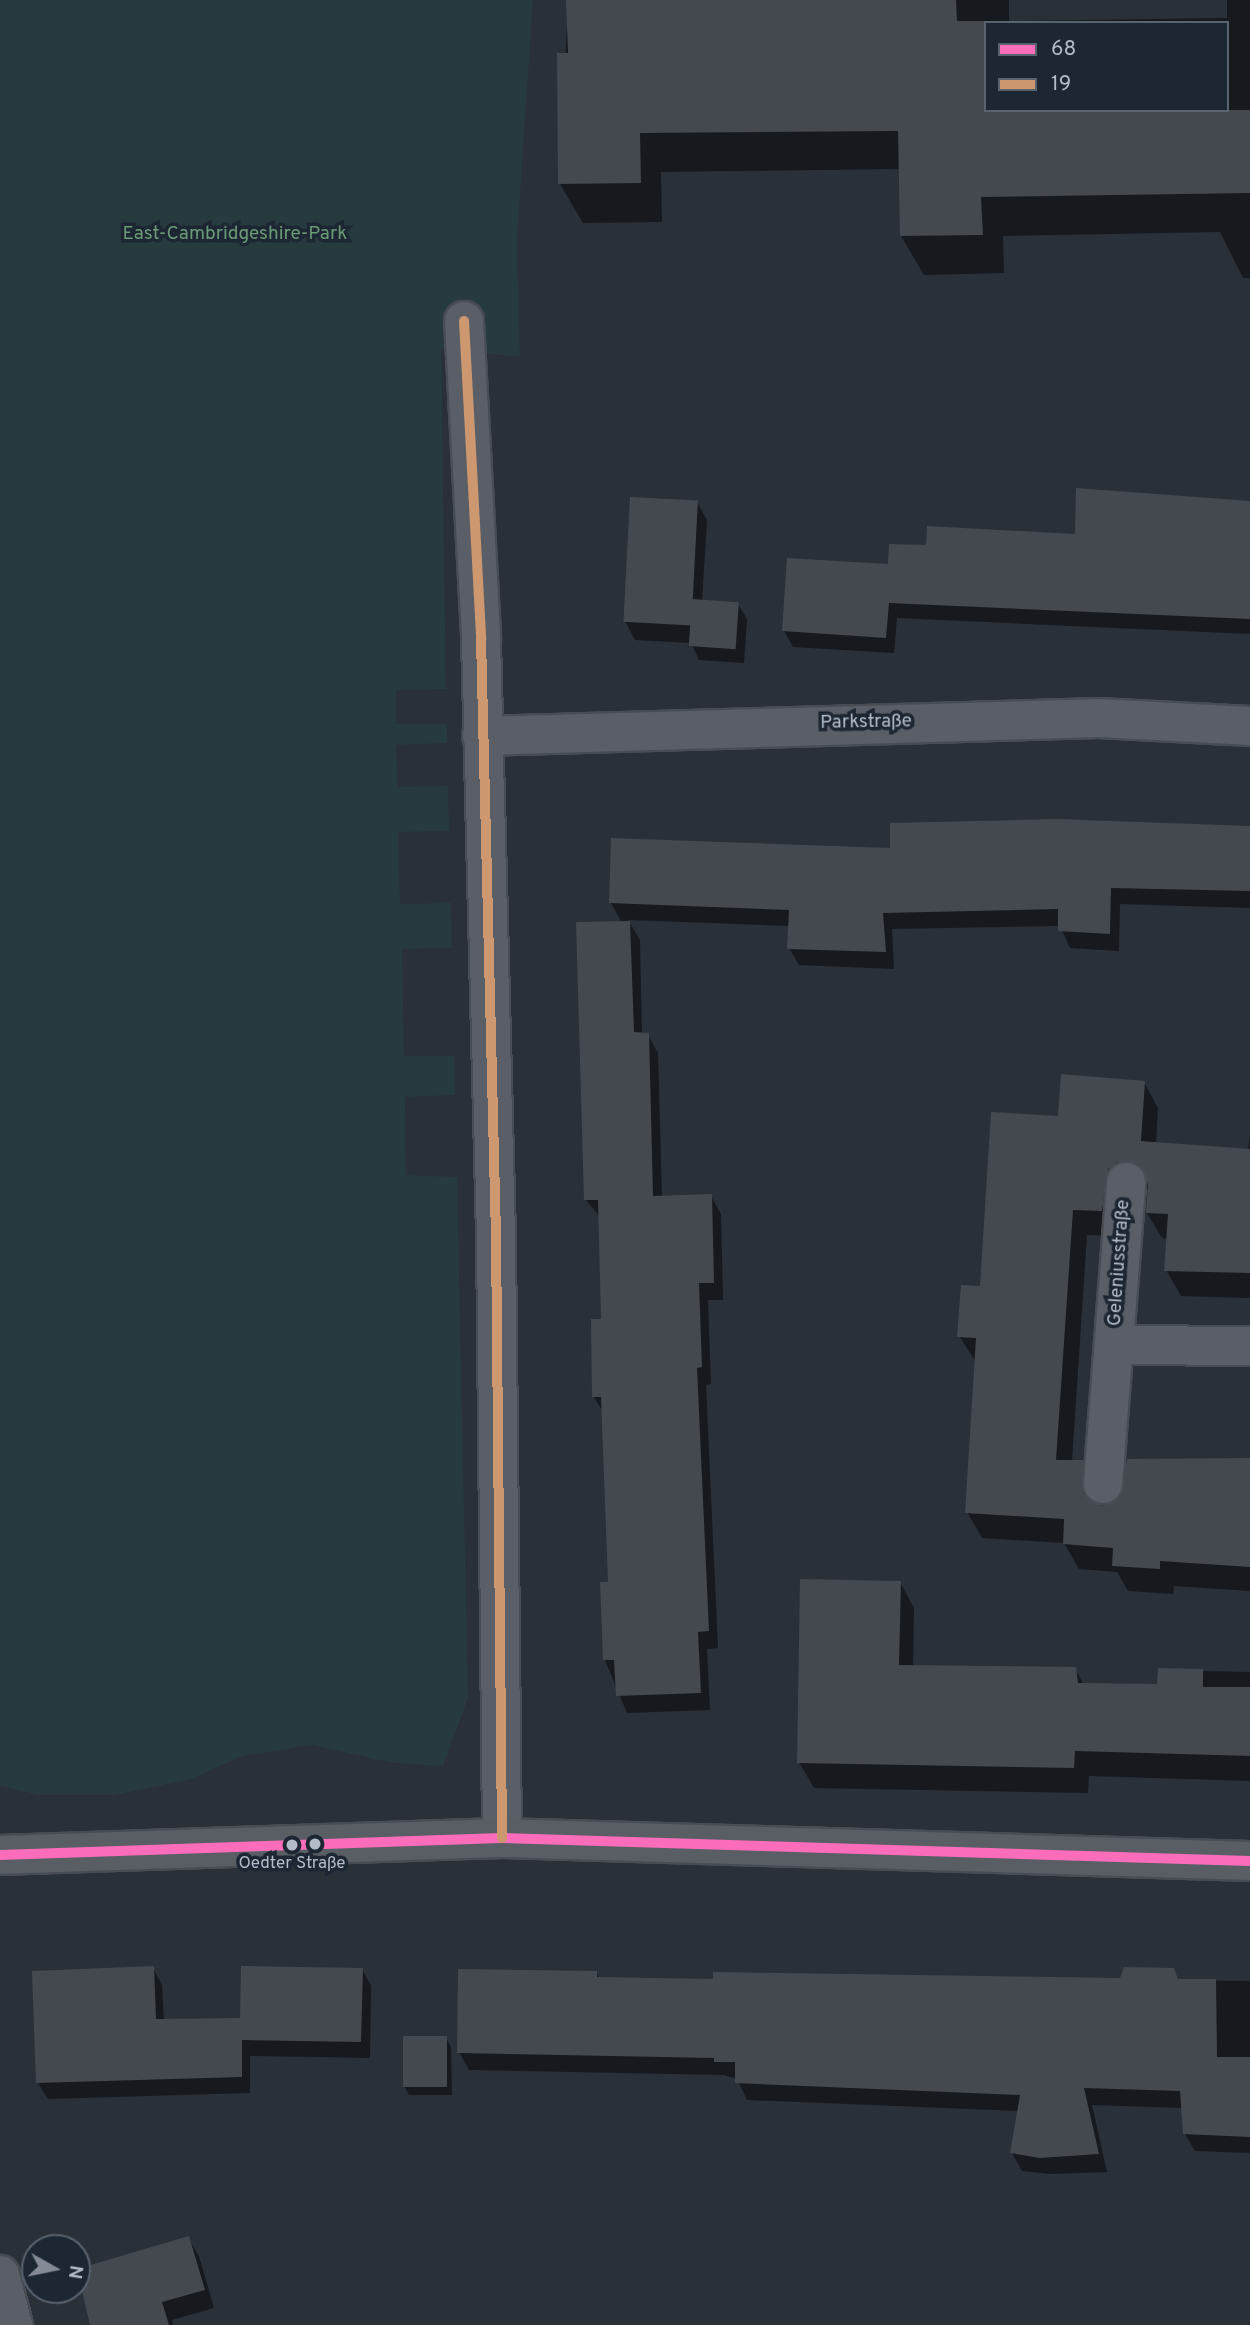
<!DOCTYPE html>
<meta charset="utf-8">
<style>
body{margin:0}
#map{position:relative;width:1250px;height:2325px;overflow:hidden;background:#2a3038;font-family:Overpass,sans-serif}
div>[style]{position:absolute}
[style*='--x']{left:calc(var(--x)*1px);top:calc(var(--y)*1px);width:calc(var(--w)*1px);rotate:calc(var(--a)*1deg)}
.green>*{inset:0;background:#273a3e}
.shadow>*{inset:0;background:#0007}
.building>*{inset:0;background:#444950;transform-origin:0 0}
.roads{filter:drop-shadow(2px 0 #484c53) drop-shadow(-2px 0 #484c53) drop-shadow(0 2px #484c53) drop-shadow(0 -2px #484c53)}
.street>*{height:38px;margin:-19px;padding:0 19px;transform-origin:19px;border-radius:19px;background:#5a5e66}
.secondary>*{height:38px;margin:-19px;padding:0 19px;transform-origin:19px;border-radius:19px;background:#595d64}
.bus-1>*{height:10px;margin:-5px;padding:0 5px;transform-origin:5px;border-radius:5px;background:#fb6dba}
.bus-2>*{height:10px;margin:-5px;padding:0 5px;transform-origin:5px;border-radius:5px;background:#cd976f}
.dots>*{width:19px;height:19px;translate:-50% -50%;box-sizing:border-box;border:4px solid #1d2633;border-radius:50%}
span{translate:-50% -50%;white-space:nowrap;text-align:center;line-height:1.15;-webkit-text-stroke:7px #1d2633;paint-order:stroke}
.bus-label{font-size:17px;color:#b4bcc9}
.park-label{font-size:19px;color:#6b9a76}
.street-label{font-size:19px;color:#b4bcc9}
.legend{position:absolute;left:984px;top:21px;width:245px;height:91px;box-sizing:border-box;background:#1d2633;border:2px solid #59626f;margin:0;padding:9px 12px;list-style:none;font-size:21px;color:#b4bcc9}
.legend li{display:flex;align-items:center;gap:14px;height:35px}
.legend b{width:35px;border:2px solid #59626f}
.north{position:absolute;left:21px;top:2234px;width:70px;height:70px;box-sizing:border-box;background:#1d2633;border:2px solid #59626f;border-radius:50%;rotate:99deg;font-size:19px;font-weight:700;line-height:28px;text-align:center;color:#b4bcc9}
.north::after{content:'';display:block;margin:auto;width:24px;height:32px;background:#848b96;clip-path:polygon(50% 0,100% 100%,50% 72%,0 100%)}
</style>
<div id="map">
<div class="green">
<i style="clip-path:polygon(0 0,533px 0,517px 239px,520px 357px,441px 349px,446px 689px,396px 690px,396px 724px,447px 724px,447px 743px,396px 745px,398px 787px,448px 786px,449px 831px,398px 832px,400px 904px,451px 903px,452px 948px,402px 949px,404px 1056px,454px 1056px,455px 1095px,405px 1097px,406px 1175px,457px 1177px,468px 1698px,443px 1766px,394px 1763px,312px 1745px,242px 1756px,191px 1779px,114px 1795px,39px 1795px,0 1786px)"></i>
</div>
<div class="shadow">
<i style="clip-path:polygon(evenodd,568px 0,1009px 0,1009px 21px,1227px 18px,1227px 0,1250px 0,1250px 278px,1243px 278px,1220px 232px,1003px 236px,1004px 273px,924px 275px,901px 236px,901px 169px,661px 172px,662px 222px,583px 223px,560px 184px,568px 0,986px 23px,1227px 23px,1227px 110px,986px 110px,986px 23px)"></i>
<i style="clip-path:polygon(697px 502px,707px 520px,702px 602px,738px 604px,747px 619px,744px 663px,699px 660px,691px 643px,635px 640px,625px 621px)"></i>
<i style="clip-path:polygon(1250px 502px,1250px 634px,897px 618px,894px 653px,793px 647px,784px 631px,928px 547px,1076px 536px)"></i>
<i style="clip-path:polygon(1250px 828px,1250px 908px,1120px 904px,1119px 951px,1070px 948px,1060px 926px,892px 929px,894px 969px,799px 965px,789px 948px,790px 926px,628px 920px,640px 940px,642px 1034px,648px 1035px,658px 1053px,662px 1198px,711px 1196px,721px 1214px,723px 1300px,708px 1300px,711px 1384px,706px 1385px,718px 1648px,707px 1649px,710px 1710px,627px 1713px,605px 1660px,610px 1584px,603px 1412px,594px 1397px,603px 1321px,600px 1217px,586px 1200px,622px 923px,611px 903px,892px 849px)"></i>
<i style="clip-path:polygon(1144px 1082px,1158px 1108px,1156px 1144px,1248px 1151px,1250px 1136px,1250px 1298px,1181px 1296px,1166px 1270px,1168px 1239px,1162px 1238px,1147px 1213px,1149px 1189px,1131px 1188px,1116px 1236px,1087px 1235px,1072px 1461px,1082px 1461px,1102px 1508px,1250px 1460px,1250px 1591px,1174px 1586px,1173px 1594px,1128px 1591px,1117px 1572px,1079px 1569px,1064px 1543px,982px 1538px,967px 1512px,976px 1362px,959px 1336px,1060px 1118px)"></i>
<i style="clip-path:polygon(900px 1582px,914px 1608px,913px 1667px,1075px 1669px,1084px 1685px,1159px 1686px,1160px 1670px,1250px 1672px,1250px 1781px,1089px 1776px,1088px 1793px,814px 1788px,799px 1762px)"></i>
<i style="clip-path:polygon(153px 1968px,162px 1985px,164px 2021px,241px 2020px,362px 1969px,371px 1986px,370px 2058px,250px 2056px,250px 2093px,48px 2099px,38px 2083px,34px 1973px)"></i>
<i style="clip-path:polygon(1173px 1969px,1179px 1980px,1250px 1981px,1250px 2153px,1195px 2151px,1185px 2134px,1183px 2108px,1092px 2105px,1107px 2172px,1051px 2174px,1022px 2171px,1012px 2153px,1019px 2111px,747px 2100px,737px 2079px,724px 2075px,469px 2070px,459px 2052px,596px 1972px,600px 1979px,1121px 1980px)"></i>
<i style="clip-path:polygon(446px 2038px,451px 2047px,452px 2095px,409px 2095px,404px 2086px)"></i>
<i style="clip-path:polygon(188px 2238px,199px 2256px,214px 2308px,172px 2320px,173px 2325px,93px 2325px,77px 2271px)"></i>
</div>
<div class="building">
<i style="clip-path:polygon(566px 0,956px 0,957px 21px,986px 21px,986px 110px,1250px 110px,1250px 193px,981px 197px,983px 235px,900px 236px,898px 131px,640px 133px,641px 183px,558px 184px,557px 53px,568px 53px)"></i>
<i style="clip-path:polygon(1076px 488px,1250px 501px,1250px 619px,889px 603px,886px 638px,782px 631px,787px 558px,888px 564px,889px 544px,926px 545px,927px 526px,1075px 534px)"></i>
<i style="left:630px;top:497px;width:68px;height:125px;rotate:3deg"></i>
<i style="left:692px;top:599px;width:47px;height:47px;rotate:4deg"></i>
<i style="clip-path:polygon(1056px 819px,1250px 826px,1250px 891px,1111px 888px,1110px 934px,1058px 931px,1058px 909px,883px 913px,886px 952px,787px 949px,789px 910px,609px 903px,611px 838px,890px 848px,890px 823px)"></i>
<i style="clip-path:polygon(630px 921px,634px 1032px,649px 1033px,653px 1196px,712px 1194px,714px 1283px,699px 1283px,702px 1367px,697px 1368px,709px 1631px,698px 1632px,701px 1693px,616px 1696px,614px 1660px,603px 1660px,600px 1582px,608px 1582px,601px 1397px,592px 1397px,591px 1319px,601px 1319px,598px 1200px,584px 1200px,576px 922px)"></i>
<i style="clip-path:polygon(1061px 1074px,1145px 1081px,1141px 1141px,1250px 1149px,1250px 1273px,1164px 1271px,1168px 1214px,1146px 1213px,1148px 1183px,1138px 1164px,1117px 1162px,1108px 1169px,1102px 1211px,1073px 1210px,1056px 1460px,1083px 1460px,1083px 1493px,1102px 1506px,1121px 1496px,1127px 1459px,1250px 1458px,1250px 1567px,1160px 1561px,1160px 1569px,1112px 1566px,1113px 1548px,1063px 1544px,1064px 1519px,965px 1513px,976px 1338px,957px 1337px,961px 1285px,980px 1286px,991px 1112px,1058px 1116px)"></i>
<i style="clip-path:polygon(800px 1579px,901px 1581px,899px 1665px,1076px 1667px,1078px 1683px,1157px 1684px,1158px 1668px,1203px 1669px,1203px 1687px,1250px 1687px,1250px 1756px,1075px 1751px,1074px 1768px,797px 1763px)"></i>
<i style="clip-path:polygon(154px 1966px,156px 2019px,240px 2018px,241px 1966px,363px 1968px,361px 2042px,242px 2040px,242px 2077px,36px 2083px,32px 1971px)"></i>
<i style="clip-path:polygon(1124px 1967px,1174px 1968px,1178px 1979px,1216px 1979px,1217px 2057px,1250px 2057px,1250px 2137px,1183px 2134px,1180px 2091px,1084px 2088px,1099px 2154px,1040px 2158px,1010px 2153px,1020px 2095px,735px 2083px,735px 2062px,714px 2062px,714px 2058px,457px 2053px,458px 1969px,597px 1971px,597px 1977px,713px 1979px,713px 1972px,1120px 1978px)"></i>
<i style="left:447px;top:2036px;width:51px;height:44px;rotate:90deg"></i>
<i style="clip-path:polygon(189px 2236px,205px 2290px,162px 2302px,169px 2325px,90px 2325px,77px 2269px)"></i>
</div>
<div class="roads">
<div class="street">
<i style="--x:464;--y:321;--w:318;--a:86.9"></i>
<i style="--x:481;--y:639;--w:596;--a:88.56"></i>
<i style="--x:496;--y:1235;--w:603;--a:89.43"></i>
<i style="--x:482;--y:736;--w:617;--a:-1.67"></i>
<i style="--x:1099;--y:718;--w:151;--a:3"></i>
<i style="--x:1114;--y:1345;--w:136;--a:0.4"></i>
<i style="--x:1103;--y:1484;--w:303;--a:-85.6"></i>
<i style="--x:0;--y:2275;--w:52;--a:75.4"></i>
</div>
<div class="secondary">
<i style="--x:0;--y:1855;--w:502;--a:-1.94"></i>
<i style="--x:502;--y:1838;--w:748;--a:1.76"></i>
</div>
</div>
<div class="bus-1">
<i style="--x:0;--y:1855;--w:502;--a:-1.94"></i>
<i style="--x:502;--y:1838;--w:748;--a:1.76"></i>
</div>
<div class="bus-2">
<i style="--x:464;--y:321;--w:318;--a:86.9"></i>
<i style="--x:481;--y:639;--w:596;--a:88.56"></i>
<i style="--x:496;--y:1235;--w:603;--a:89.43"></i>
</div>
<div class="dots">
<i style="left:315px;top:1844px;background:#b4bcc9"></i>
<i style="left:292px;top:1845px;background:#b4bcc9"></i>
</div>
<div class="bus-label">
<span style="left:292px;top:1865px">Oedter Straße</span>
</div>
<div class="park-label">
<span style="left:235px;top:235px">East-Cambridgeshire-Park</span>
</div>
<div class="street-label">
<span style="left:866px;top:723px;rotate:-1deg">Parkstraße</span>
<span style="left:1120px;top:1263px;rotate:-86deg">Geleniusstraße</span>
</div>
<ul class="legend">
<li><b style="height:9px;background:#fb6dba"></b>68</li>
<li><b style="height:9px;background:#cd976f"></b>19</li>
</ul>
<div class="north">N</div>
</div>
